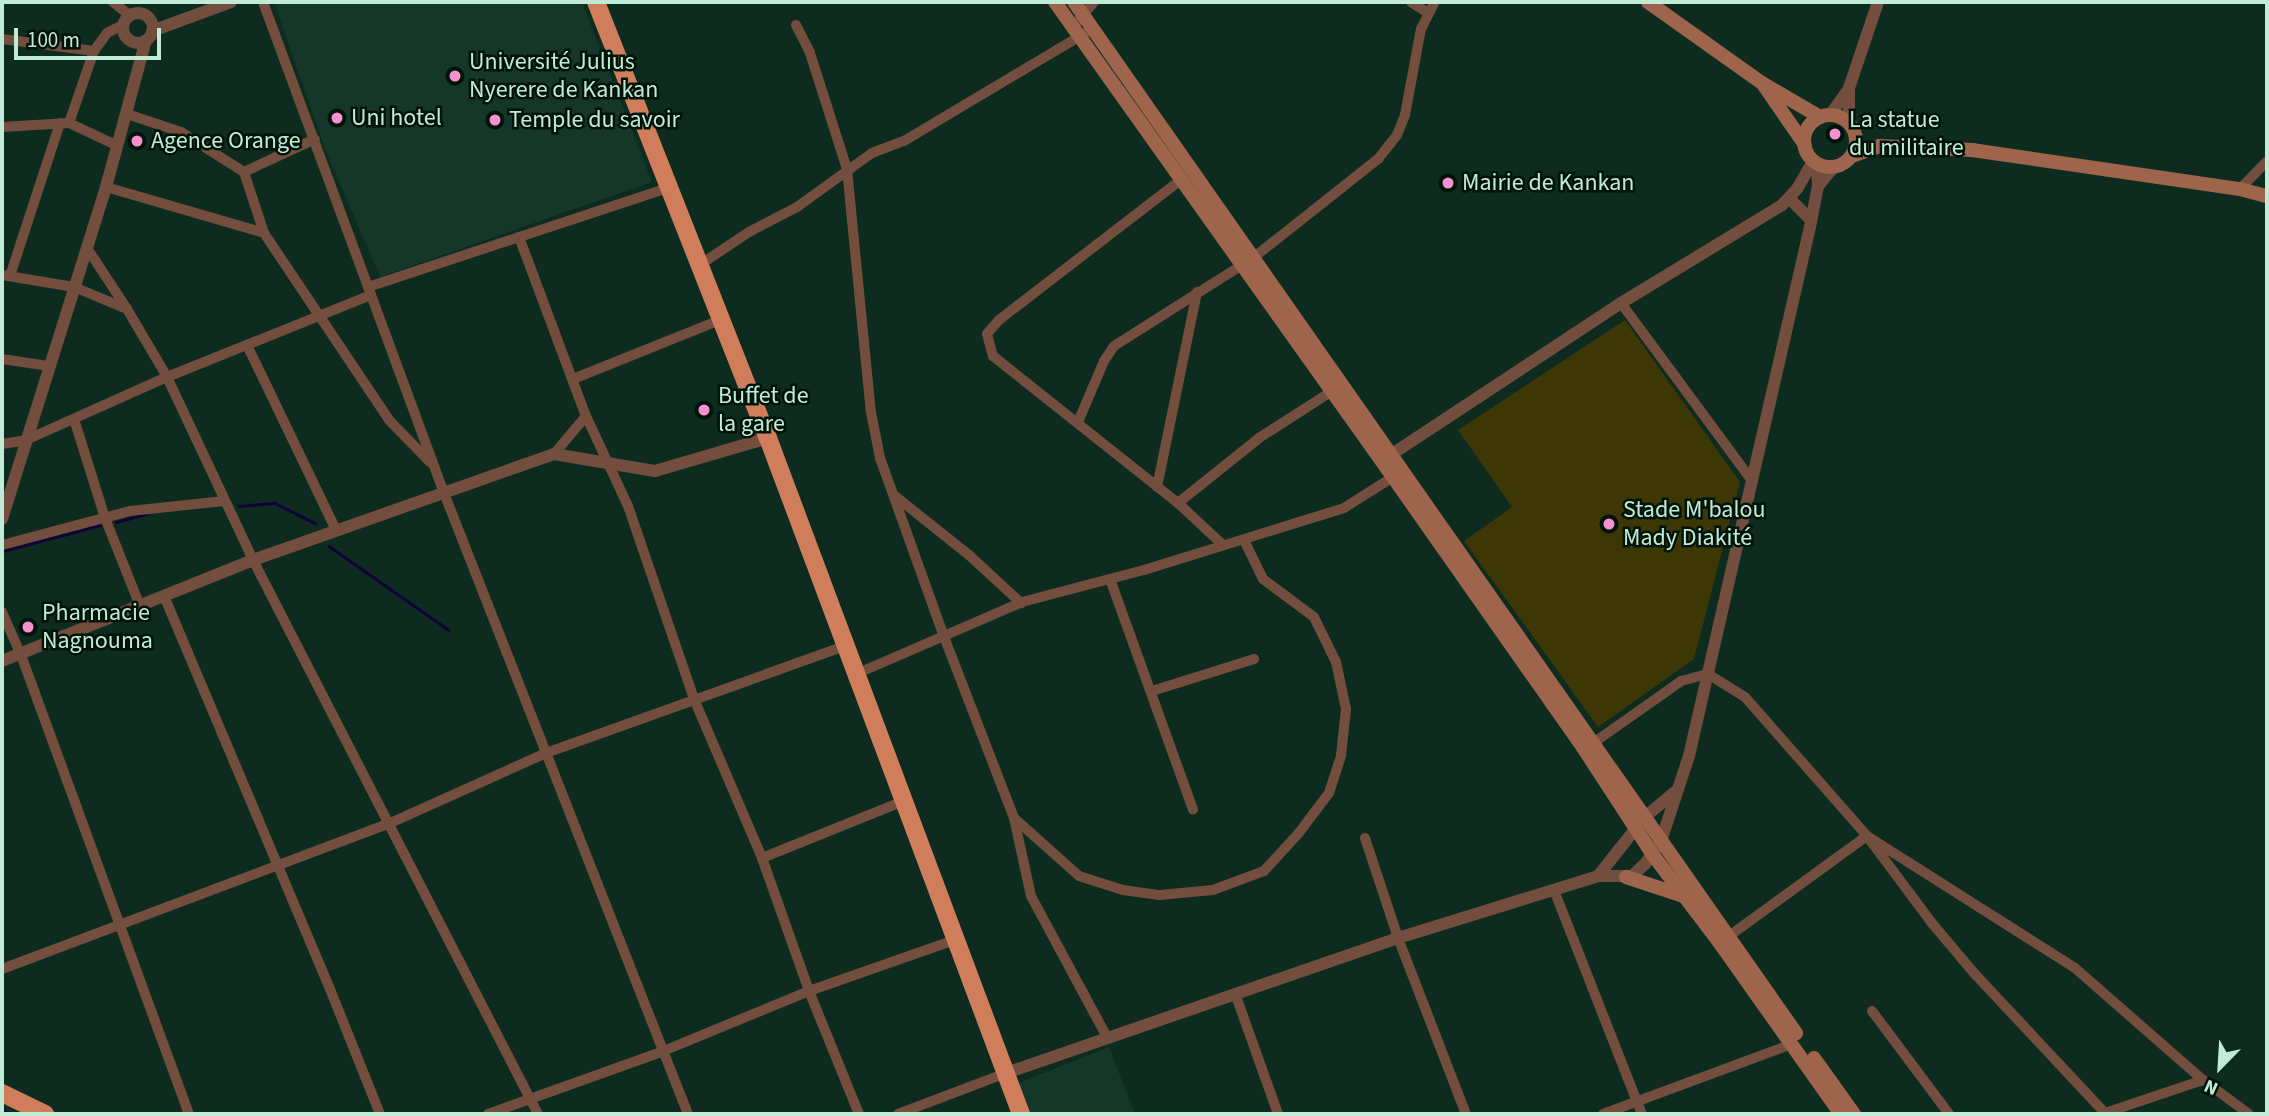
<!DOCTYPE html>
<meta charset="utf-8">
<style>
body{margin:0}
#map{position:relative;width:2269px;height:1116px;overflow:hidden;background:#0d2b1f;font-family:"Source Sans 3",sans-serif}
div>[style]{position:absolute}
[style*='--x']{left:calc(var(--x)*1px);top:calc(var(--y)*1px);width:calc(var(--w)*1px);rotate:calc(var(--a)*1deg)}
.built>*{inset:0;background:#143729}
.green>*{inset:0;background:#3c3704}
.stream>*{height:2.5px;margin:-1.25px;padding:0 1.25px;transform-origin:1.25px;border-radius:1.25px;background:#100239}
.minor>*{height:10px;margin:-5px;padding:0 5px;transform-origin:5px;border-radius:5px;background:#734e3f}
.tertiary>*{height:12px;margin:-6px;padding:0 6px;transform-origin:6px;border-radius:6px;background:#734e3f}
.tertiary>.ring{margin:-6px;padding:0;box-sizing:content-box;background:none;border:12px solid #734e3f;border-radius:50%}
.secondary>*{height:14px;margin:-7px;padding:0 7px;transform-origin:7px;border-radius:7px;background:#9e654c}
.secondary>.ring{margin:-7px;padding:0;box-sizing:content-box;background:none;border:14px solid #9e654c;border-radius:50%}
.trunk>*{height:18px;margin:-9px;padding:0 9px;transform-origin:9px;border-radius:9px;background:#cf7d5a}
.dots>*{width:19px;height:19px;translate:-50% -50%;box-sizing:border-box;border:4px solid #001309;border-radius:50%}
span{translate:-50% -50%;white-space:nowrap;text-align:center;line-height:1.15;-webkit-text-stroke:5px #001309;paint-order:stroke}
.poi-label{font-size:24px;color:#c0ebd6}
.left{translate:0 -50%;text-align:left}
.frame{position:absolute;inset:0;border:4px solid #c0ebd6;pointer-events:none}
.north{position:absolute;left:2185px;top:1032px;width:70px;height:70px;-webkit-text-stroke:5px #001309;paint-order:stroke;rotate:204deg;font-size:19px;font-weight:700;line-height:28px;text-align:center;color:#c0ebd6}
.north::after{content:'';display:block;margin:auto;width:24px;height:32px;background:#c0ebd6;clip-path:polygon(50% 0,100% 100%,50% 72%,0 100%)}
.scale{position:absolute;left:14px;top:28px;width:147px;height:32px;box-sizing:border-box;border:4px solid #c0ebd6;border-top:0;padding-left:9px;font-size:21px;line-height:24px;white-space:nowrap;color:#c0ebd6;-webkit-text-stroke:5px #001309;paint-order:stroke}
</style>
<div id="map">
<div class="built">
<i style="clip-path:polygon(274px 2px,582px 2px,652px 182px,380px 277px,325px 149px)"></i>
<i style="clip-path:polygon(1109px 1047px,1135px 1114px,1028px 1114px,1016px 1084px)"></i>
</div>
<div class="green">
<i style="clip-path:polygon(1625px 320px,1740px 482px,1694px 659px,1598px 727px,1464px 541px,1512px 507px,1458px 430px)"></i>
</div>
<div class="stream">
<i style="--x:239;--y:506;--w:36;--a:-5"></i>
<i style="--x:275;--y:503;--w:45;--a:26.6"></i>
<i style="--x:116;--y:522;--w:31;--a:-15"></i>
<i style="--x:329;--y:546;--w:146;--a:35"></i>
<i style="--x:3;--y:551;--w:100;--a:-15"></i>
<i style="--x:2;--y:1111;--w:8;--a:23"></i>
</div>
<div class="minor">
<i style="--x:113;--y:2;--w:21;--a:39"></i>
<i style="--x:263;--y:2;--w:523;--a:69.76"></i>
<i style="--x:444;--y:493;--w:667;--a:68.55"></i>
<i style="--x:1411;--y:2;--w:20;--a:33"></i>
<i style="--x:796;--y:25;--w:31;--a:63"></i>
<i style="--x:810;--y:53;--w:122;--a:72.3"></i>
<i style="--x:847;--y:169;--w:244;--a:84.4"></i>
<i style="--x:871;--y:412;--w:47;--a:78.9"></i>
<i style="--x:880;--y:458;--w:187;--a:70.3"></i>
<i style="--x:943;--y:634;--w:197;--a:68.9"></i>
<i style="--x:1014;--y:818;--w:80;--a:77.7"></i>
<i style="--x:1031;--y:896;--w:162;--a:61.7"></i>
<i style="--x:1073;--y:27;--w:33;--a:-50"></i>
<i style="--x:2;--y:39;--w:93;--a:7.4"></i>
<i style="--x:127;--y:114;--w:57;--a:18.4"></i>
<i style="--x:181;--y:132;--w:75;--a:32.4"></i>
<i style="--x:69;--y:123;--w:76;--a:-70.9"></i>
<i style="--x:94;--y:51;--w:22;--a:-54"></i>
<i style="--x:107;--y:33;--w:18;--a:-27"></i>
<i style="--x:2;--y:127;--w:67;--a:-3.4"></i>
<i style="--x:69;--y:123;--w:54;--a:25.1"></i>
<i style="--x:1182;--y:179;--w:231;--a:142.4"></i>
<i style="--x:999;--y:320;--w:18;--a:131"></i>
<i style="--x:987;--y:334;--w:23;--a:75"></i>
<i style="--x:993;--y:356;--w:236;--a:38.5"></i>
<i style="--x:1178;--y:503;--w:62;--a:43"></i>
<i style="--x:106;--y:187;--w:165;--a:16.2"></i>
<i style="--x:264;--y:233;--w:225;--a:56.2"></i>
<i style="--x:389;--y:420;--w:59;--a:45.7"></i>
<i style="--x:2240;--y:189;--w:39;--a:-46"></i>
<i style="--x:264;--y:233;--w:64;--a:-108.2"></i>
<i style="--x:244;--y:172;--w:78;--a:-24.9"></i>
<i style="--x:519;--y:237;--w:191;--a:69.5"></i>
<i style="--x:586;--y:416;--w:99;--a:65"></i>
<i style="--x:628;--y:506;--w:204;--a:71.1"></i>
<i style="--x:694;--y:699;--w:173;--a:66.8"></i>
<i style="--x:762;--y:858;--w:141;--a:70.5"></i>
<i style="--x:809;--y:991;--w:133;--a:67.9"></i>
<i style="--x:87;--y:248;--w:73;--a:56.7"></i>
<i style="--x:698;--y:266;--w:61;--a:-33.7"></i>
<i style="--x:749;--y:232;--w:54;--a:-27.5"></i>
<i style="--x:797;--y:207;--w:92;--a:-35.8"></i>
<i style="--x:872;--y:153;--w:34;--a:-21"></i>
<i style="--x:904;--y:141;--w:211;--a:-30.8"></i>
<i style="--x:2;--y:275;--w:73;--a:9.5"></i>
<i style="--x:74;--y:287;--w:57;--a:22.5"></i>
<i style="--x:127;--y:309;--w:79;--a:59.5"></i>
<i style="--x:167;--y:377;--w:202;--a:64.8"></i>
<i style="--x:253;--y:560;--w:623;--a:62.78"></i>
<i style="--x:10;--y:276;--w:161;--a:-71.9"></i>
<i style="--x:368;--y:287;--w:318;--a:-18.3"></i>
<i style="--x:1621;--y:303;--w:222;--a:53.6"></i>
<i style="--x:247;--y:345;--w:205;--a:64.3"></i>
<i style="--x:2;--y:359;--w:48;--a:8.5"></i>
<i style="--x:573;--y:379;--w:158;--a:-21.9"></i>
<i style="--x:74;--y:419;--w:104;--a:72.6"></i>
<i style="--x:105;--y:518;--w:95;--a:68.3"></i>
<i style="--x:1078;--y:422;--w:66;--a:-66.9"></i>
<i style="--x:1104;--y:361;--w:18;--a:-56"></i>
<i style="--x:1114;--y:346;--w:165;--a:-32.3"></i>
<i style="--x:1253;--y:258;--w:161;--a:-38.4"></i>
<i style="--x:1379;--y:158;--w:29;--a:-52"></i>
<i style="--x:1397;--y:135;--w:22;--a:-68"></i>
<i style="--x:1405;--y:115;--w:87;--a:-79.5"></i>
<i style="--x:1421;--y:29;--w:30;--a:-63"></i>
<i style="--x:2;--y:444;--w:24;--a:-9"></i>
<i style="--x:26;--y:440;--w:154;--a:-24.1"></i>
<i style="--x:167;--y:377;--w:220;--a:-21.9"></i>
<i style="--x:554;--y:454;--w:50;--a:-49.9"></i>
<i style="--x:1157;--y:487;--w:199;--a:-78.4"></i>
<i style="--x:895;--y:496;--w:95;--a:38.6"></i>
<i style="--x:969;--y:555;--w:71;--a:42.7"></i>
<i style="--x:1178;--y:503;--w:104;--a:-38.7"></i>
<i style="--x:1259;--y:438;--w:93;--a:-32.7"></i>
<i style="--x:2;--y:545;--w:132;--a:-14.9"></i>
<i style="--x:130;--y:511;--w:95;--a:-6.1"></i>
<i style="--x:1110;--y:579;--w:245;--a:70.2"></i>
<i style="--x:164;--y:596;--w:427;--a:67.1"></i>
<i style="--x:330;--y:989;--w:135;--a:68.2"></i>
<i style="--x:2;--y:612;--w:47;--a:66.2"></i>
<i style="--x:21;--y:655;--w:489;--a:69.9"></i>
<i style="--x:856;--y:674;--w:181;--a:-23.4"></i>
<i style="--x:1022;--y:602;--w:126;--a:-14.7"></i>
<i style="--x:1144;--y:570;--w:209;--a:-17.2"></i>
<i style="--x:1344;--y:508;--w:58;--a:-32.3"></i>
<i style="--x:1152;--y:691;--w:107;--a:-17.4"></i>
<i style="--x:1589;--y:746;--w:113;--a:-35.2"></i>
<i style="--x:1681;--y:681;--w:28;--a:-15"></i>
<i style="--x:1708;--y:674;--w:44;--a:31.9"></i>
<i style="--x:1745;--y:697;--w:185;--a:48.7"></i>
<i style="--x:1867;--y:836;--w:107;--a:53.3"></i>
<i style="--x:1931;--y:922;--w:67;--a:49.9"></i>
<i style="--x:1974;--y:973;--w:193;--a:46.9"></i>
<i style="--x:1014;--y:818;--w:87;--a:41.7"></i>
<i style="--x:1079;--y:876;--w:46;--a:17.7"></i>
<i style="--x:1123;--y:890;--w:37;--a:8"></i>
<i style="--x:1160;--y:895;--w:53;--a:-5.4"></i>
<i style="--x:1213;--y:890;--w:54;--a:-20.4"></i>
<i style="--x:1264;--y:871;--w:50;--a:-47.4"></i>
<i style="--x:1298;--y:834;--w:51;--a:-52.9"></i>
<i style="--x:1329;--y:793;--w:40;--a:-72"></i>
<i style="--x:1341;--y:755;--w:46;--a:-83.8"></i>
<i style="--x:1346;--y:709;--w:48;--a:-102"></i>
<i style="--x:1336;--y:662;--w:50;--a:-116.1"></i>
<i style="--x:1314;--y:617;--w:64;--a:-143.3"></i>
<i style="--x:1263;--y:579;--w:43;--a:-116"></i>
<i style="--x:1365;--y:838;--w:105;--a:71.7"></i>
<i style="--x:1398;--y:938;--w:189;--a:68.9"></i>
<i style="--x:762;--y:858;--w:153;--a:-21.9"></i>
<i style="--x:1554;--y:890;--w:241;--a:68.6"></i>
<i style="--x:1725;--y:939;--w:175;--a:-36"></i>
<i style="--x:1867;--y:836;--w:246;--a:32.4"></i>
<i style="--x:2075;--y:968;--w:170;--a:41.2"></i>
<i style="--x:2203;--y:1080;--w:57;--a:36.5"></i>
<i style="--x:2;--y:969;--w:412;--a:-20.6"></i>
<i style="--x:388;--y:824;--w:173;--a:-24.2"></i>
<i style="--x:546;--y:753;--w:318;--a:-19.7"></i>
<i style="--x:1236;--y:996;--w:125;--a:70.4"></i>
<i style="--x:1872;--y:1011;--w:129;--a:53.2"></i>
<i style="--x:488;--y:1114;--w:184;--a:-19.7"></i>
<i style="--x:661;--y:1052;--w:160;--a:-22.4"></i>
<i style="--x:809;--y:991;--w:155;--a:-19.3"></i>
<i style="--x:898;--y:1114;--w:116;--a:-20.8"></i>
<i style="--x:1603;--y:1114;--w:202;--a:-20.3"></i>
<i style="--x:2102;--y:1114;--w:107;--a:-18.6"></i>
</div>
<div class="tertiary">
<i class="ring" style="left:123px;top:13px;width:18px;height:18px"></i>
<i style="--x:152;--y:31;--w:84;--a:-20.2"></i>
<i style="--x:1830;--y:115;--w:32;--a:-54"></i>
<i style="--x:1849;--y:122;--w:34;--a:-90"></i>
<i style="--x:1849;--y:88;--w:91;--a:-71.4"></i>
<i style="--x:1818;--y:186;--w:25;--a:-50"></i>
<i style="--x:1790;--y:199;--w:30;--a:45"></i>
<i style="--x:1383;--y:460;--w:285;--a:-33.4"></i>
<i style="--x:1621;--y:303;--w:188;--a:-31.3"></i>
<i style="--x:1782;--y:205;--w:22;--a:-47"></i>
<i style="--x:1797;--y:189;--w:32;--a:-60"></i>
<i style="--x:2;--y:519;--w:348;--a:-72.6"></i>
<i style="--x:106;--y:187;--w:152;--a:-74.8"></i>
<i style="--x:2;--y:661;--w:271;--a:-21.9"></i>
<i style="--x:253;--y:560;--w:319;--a:-19.4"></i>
<i style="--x:554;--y:454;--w:102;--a:9.6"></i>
<i style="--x:655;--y:471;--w:118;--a:-16.3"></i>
<i style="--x:1598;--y:876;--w:75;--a:-51.5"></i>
<i style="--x:1645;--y:817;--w:39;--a:-40"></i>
<i style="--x:1006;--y:1073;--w:415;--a:-19"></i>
<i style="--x:1398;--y:938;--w:209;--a:-17.2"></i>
<i style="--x:1598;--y:876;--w:34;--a:0"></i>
<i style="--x:1632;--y:876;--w:18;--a:-43"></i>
<i style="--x:1645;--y:864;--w:28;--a:-55"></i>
<i style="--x:1661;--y:841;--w:89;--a:-71.8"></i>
<i style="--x:1689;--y:756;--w:543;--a:-77.12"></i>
<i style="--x:1810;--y:227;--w:42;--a:-79"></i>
<i style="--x:1818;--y:186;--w:22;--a:-93"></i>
</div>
<div class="secondary">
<i style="--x:1055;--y:2;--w:583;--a:54.57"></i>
<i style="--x:1393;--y:477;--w:332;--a:54.9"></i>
<i style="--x:1584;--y:749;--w:126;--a:56.9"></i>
<i style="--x:1653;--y:855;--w:109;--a:52.8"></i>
<i style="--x:1719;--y:942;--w:211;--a:54.7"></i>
<i style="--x:1074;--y:2;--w:1259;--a:55"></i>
<i style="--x:1648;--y:2;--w:140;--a:35.4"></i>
<i style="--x:1762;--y:83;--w:67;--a:30.4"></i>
<i style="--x:1765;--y:87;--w:70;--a:55.4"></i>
<i class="ring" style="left:1804px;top:115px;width:38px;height:38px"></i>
<i style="--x:1852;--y:156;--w:29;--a:-20"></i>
<i style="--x:1879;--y:146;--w:93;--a:2.5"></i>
<i style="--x:1972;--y:150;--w:271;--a:8.3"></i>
<i style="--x:2240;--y:189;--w:28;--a:15"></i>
<i style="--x:1626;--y:877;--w:64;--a:18.2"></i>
<i style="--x:1814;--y:1058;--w:69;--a:54.5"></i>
</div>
<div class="trunk">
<i style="--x:596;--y:2;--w:469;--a:68.5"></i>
<i style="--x:768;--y:438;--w:722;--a:69.48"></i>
<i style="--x:2;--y:1093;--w:48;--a:26"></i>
</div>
<div class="dots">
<i style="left:455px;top:76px;background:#f790ce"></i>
<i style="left:337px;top:118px;background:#f790ce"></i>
<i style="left:495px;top:120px;background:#f790ce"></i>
<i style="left:1835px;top:134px;background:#f790ce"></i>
<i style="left:137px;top:141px;background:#f790ce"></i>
<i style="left:1448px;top:183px;background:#f790ce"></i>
<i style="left:704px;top:410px;background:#f790ce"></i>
<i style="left:1609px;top:524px;background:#f790ce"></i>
<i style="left:28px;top:627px;background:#f790ce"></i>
</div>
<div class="poi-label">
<span class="left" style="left:469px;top:76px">Université Julius<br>Nyerere de Kankan</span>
<span class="left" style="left:351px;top:118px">Uni hotel</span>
<span class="left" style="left:509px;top:120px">Temple du savoir</span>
<span class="left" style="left:1849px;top:134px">La statue<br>du militaire</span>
<span class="left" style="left:151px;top:141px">Agence Orange</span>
<span class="left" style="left:1462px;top:183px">Mairie de Kankan</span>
<span class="left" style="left:718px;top:410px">Buffet de<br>la gare</span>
<span class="left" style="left:1623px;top:524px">Stade M'balou<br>Mady Diakité</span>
<span class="left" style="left:42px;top:627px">Pharmacie<br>Nagnouma</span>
</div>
<div class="frame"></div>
<div class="north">N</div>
<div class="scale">100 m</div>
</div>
